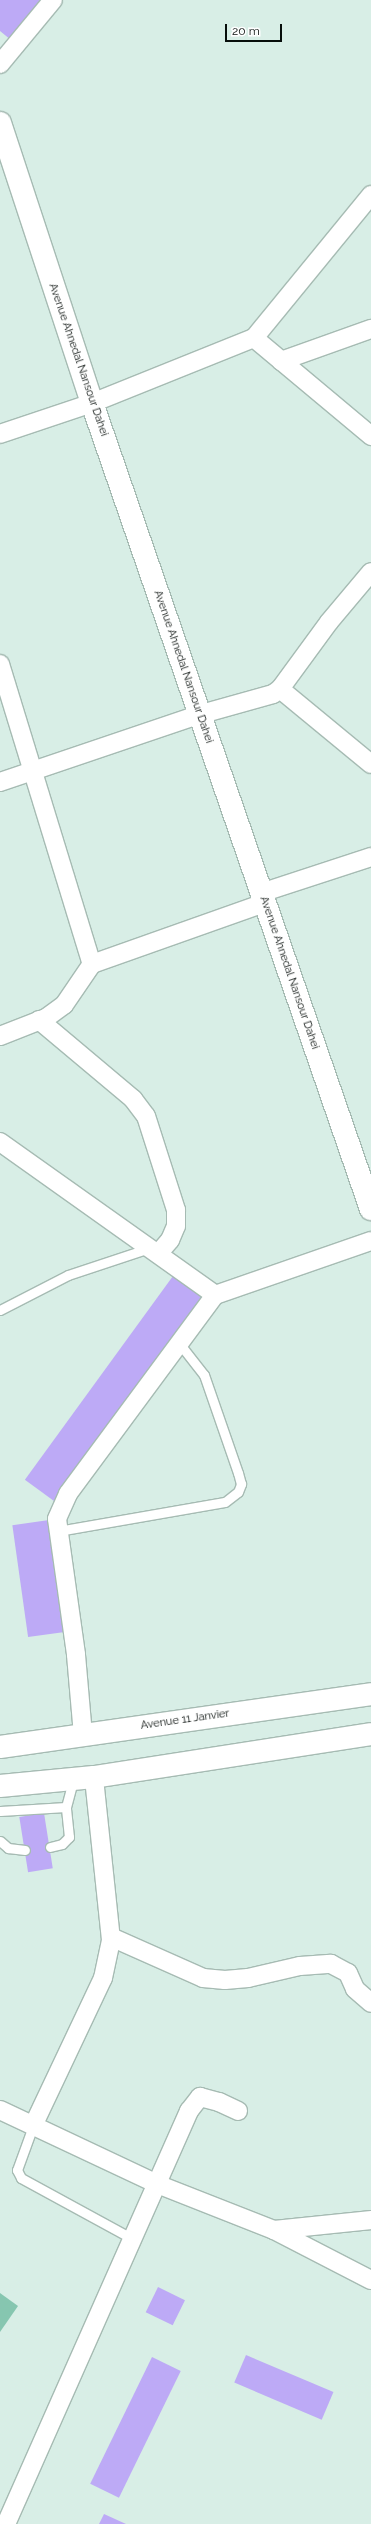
<!DOCTYPE html>
<style>
body{margin:0}
#map{position:relative;width:371px;height:2524px;overflow:hidden;background:#d8eee6;font-family:Raleway,sans-serif}
div>[style]{position:absolute}
[style*='--x']{left:calc(var(--x)*1px);top:calc(var(--y)*1px);width:calc(var(--w)*1px);rotate:calc(var(--a)*1deg)}
.green>*{inset:0;background:#86c6b0}
.building>*{inset:0;background:#bdaaf6;transform-origin:0 0}
.roads{filter:drop-shadow(1px 0 #a6bbb3) drop-shadow(-1px 0 #a6bbb3) drop-shadow(0 1px #a6bbb3) drop-shadow(0 -1px #a6bbb3)}
.service>*{height:9px;margin:-4.5px;padding:0 4.5px;transform-origin:4.5px;border-radius:4.5px;background:#fff}
.minor>*{height:18px;margin:-9px;padding:0 9px;transform-origin:9px;border-radius:9px;background:#fff}
.tertiary>*{height:22px;margin:-11px;padding:0 11px;transform-origin:11px;border-radius:11px;background:#fff}
span{translate:-50% -50%;white-space:nowrap;text-align:center;line-height:1.15;-webkit-text-stroke:3px #fff;paint-order:stroke}
.street-label{font-size:11px;color:#070e0b}
.scale{position:absolute;left:225px;top:24px;width:57px;height:18px;box-sizing:border-box;border:2px solid #070e0b;border-top:0;padding-left:5px;font-size:12px;line-height:14px;white-space:nowrap;color:#070e0b;-webkit-text-stroke:3px #fff;paint-order:stroke}
</style>
<div id="map">
<div class="green">
<i style="clip-path:polygon(0 2293px,18px 2306px,0 2332px)"></i>
</div>
<div class="building">
<i style="clip-path:polygon(0 0,41px 0,11px 40px,0 31px)"></i>
<i style="left:173px;top:1276px;width:36px;height:252px;rotate:36deg"></i>
<i style="left:49px;top:1520px;width:113px;height:37px;rotate:82deg"></i>
<i style="left:44px;top:1813px;width:56px;height:25px;rotate:81deg"></i>
<i style="left:158px;top:2287px;width:30px;height:28px;rotate:26deg"></i>
<i style="left:246px;top:2355px;width:95px;height:30px;rotate:23deg"></i>
<i style="left:152px;top:2357px;width:32px;height:141px;rotate:26deg"></i>
<i style="clip-path:polygon(104px 2514px,126px 2524px,99px 2524px)"></i>
</div>
<div class="roads">
<div class="service">
<i style="--x:0;--y:1310;--w:76;--a:-27.2"></i>
<i style="--x:68;--y:1275;--w:85;--a:-18.4"></i>
<i style="--x:58;--y:1531;--w:169;--a:-9.9"></i>
<i style="--x:225;--y:1502;--w:16;--a:-38"></i>
<i style="--x:238;--y:1492;--w:9;--a:-69"></i>
<i style="--x:241;--y:1484;--w:11;--a:-105"></i>
<i style="--x:238;--y:1473;--w:104;--a:-109.1"></i>
<i style="--x:204;--y:1375;--w:41;--a:-128"></i>
<i style="--x:0;--y:1811;--w:66;--a:-3.5"></i>
<i style="--x:0;--y:1841;--w:11;--a:41"></i>
<i style="--x:8;--y:1848;--w:17;--a:7"></i>
<i style="--x:50;--y:1847;--w:12;--a:-14"></i>
<i style="--x:62;--y:1844;--w:10;--a:-45"></i>
<i style="--x:69;--y:1837;--w:30;--a:-96"></i>
<i style="--x:66;--y:1807;--w:28;--a:-75"></i>
<i style="--x:33;--y:2126;--w:47;--a:110"></i>
<i style="--x:17;--y:2170;--w:9;--a:63"></i>
<i style="--x:21;--y:2178;--w:128;--a:28.6"></i>
</div>
<div class="minor">
<i style="--x:0;--y:64;--w:83;--a:-50.4"></i>
<i style="--x:254;--y:338;--w:153;--a:39.9"></i>
<i style="--x:281;--y:361;--w:96;--a:-19.6"></i>
<i style="--x:0;--y:434;--w:97;--a:-18.6"></i>
<i style="--x:92;--y:403;--w:175;--a:-21.9"></i>
<i style="--x:254;--y:338;--w:185;--a:-50.7"></i>
<i style="--x:0;--y:664;--w:314;--a:73"></i>
<i style="--x:280;--y:689;--w:118;--a:39.5"></i>
<i style="--x:0;--y:782;--w:209;--a:-18.7"></i>
<i style="--x:198;--y:715;--w:78;--a:-15.6"></i>
<i style="--x:273;--y:694;--w:9;--a:-36"></i>
<i style="--x:280;--y:689;--w:83;--a:-53.8"></i>
<i style="--x:329;--y:622;--w:65;--a:-50"></i>
<i style="--x:261;--y:893;--w:116;--a:-18.1"></i>
<i style="--x:39;--y:1020;--w:123;--a:40"></i>
<i style="--x:133;--y:1099;--w:21;--a:53"></i>
<i style="--x:146;--y:1116;--w:99;--a:72.3"></i>
<i style="--x:176;--y:1210;--w:16;--a:90"></i>
<i style="--x:176;--y:1226;--w:15;--a:113"></i>
<i style="--x:170;--y:1240;--w:18;--a:131"></i>
<i style="--x:0;--y:1036;--w:49;--a:-21.4"></i>
<i style="--x:46;--y:1018;--w:22;--a:-36"></i>
<i style="--x:64;--y:1005;--w:50;--a:-55.7"></i>
<i style="--x:92;--y:964;--w:182;--a:-19.5"></i>
<i style="--x:0;--y:1142;--w:264;--a:35.4"></i>
<i style="--x:215;--y:1295;--w:247;--a:126.5"></i>
<i style="--x:68;--y:1494;--w:27;--a:114"></i>
<i style="--x:57;--y:1519;--w:137;--a:82"></i>
<i style="--x:76;--y:1655;--w:80;--a:85"></i>
<i style="--x:215;--y:1295;--w:165;--a:-19.1"></i>
<i style="--x:111;--y:1937;--w:101;--a:24"></i>
<i style="--x:203;--y:1978;--w:22;--a:5"></i>
<i style="--x:225;--y:1980;--w:23;--a:-5"></i>
<i style="--x:248;--y:1978;--w:53;--a:-13"></i>
<i style="--x:300;--y:1966;--w:31;--a:-4"></i>
<i style="--x:331;--y:1964;--w:19;--a:28"></i>
<i style="--x:348;--y:1973;--w:17;--a:66"></i>
<i style="--x:355;--y:1989;--w:21;--a:41"></i>
<i style="--x:0;--y:2110;--w:174;--a:25.2"></i>
<i style="--x:157;--y:2184;--w:126;--a:21.5"></i>
<i style="--x:274;--y:2230;--w:98;--a:-5.9"></i>
<i style="--x:33;--y:2126;--w:164;--a:-64.7"></i>
<i style="--x:103;--y:1978;--w:39;--a:-78"></i>
<i style="--x:111;--y:1940;--w:164;--a:-96"></i>
<i style="--x:274;--y:2230;--w:109;--a:27.3"></i>
<i style="--x:6;--y:2524;--w:452;--a:-66.1"></i>
<i style="--x:189;--y:2111;--w:18;--a:-52"></i>
<i style="--x:200;--y:2097;--w:20;--a:15"></i>
<i style="--x:219;--y:2102;--w:21;--a:25"></i>
</div>
<div class="tertiary">
<i style="--x:0;--y:123;--w:295;--a:71.8"></i>
<i style="--x:92;--y:403;--w:853;--a:70.91"></i>
<i style="--x:0;--y:1747;--w:375;--a:-8.1"></i>
<i style="--x:0;--y:1786;--w:94;--a:-5.5"></i>
<i style="--x:94;--y:1777;--w:280;--a:-8.8"></i>
</div>
</div>
<div class="street-label">
<span style="left:78px;top:360px;rotate:71deg">Avenue Ahnedal Nansour Dahei</span>
<span style="left:183px;top:667px;rotate:71deg">Avenue Ahnedal Nansour Dahei</span>
<span style="left:289px;top:973px;rotate:71deg">Avenue Ahnedal Nansour Dahei</span>
<span style="left:185px;top:1720px;rotate:-8deg">Avenue 11 Janvier</span>
</div>
<div class="scale">20 m</div>
</div>
